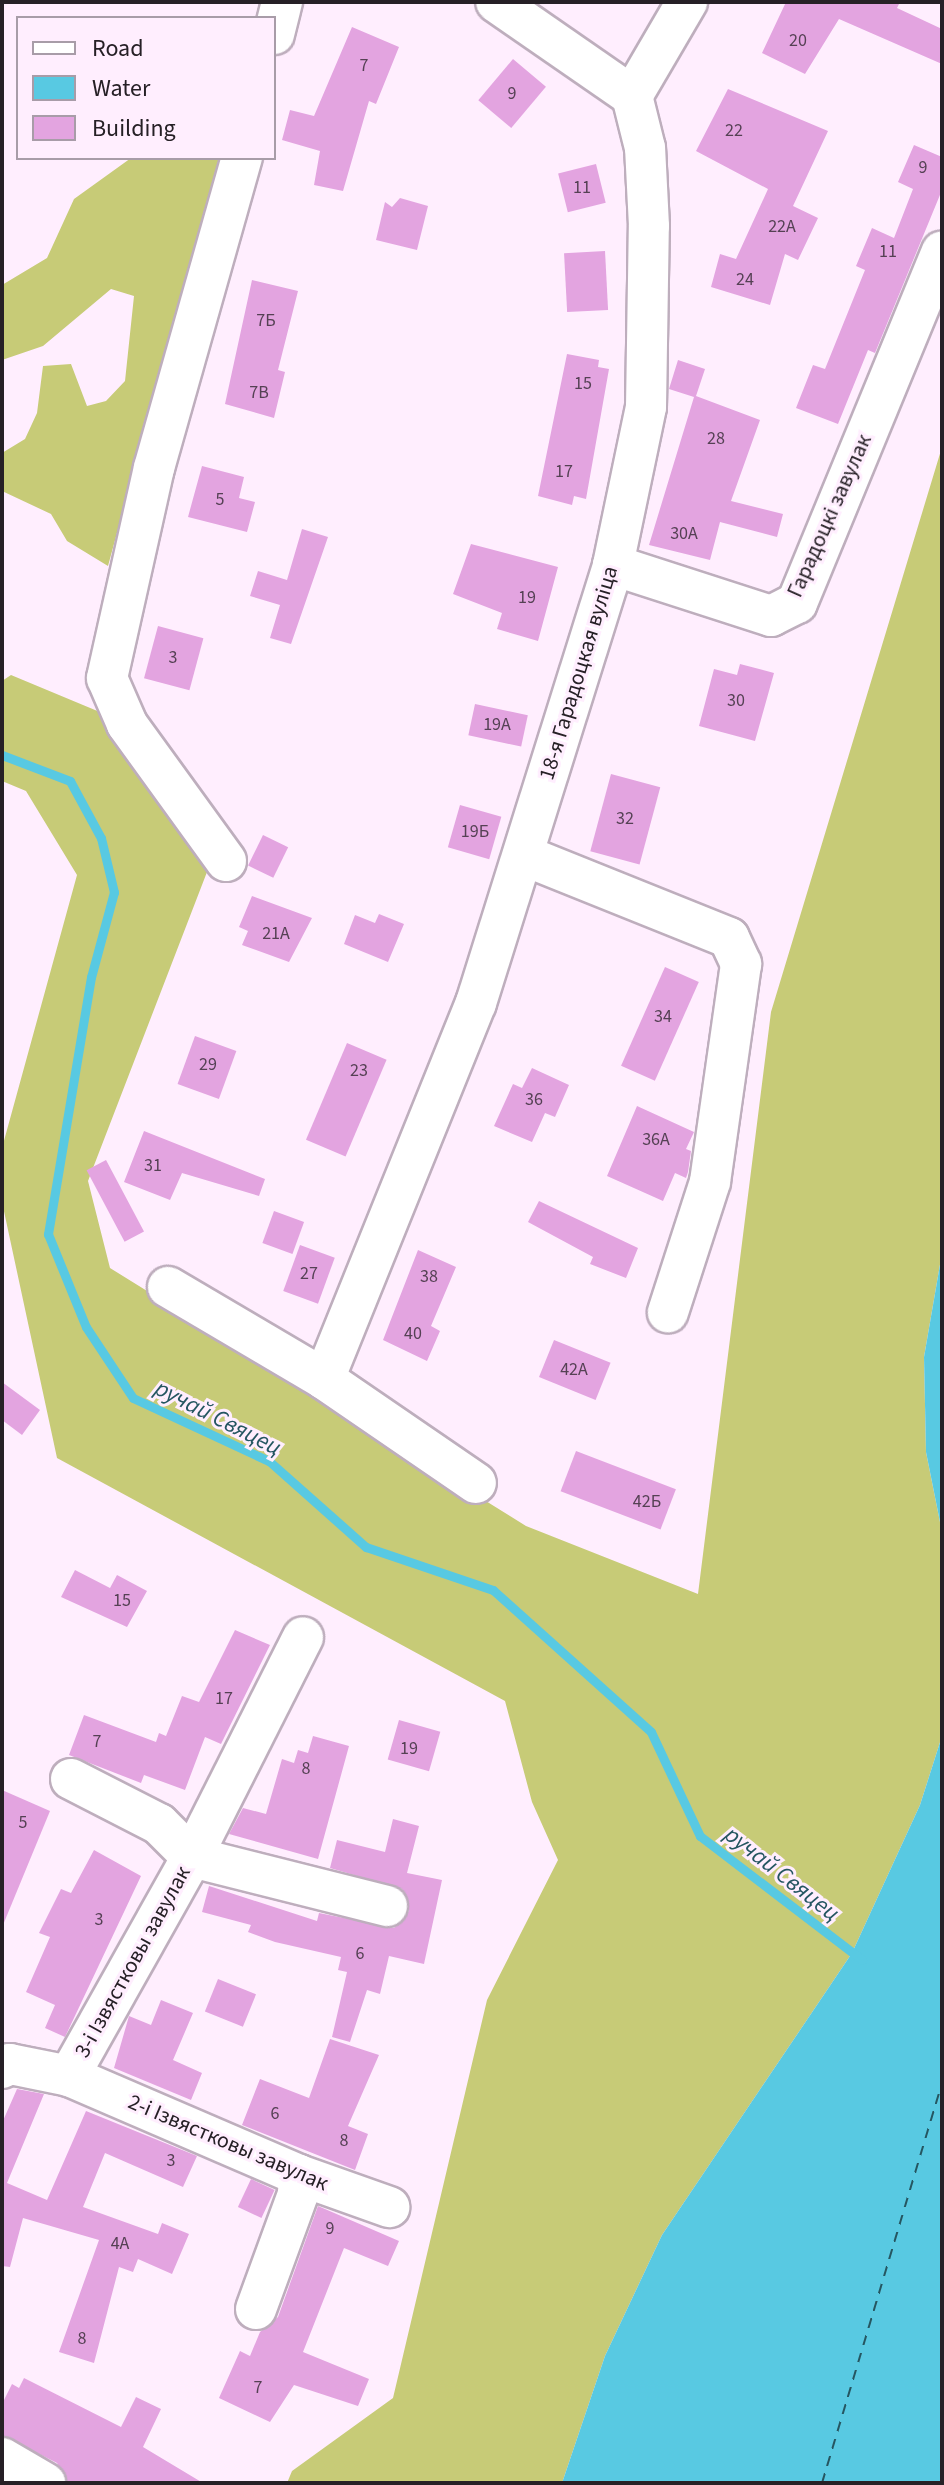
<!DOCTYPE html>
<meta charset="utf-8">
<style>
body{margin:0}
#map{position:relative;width:944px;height:2485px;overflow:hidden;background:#ffeefe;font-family:"Source Sans 3",sans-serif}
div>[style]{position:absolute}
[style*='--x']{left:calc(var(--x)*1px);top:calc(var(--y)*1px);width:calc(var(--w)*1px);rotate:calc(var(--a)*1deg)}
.forest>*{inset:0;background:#c7cb77}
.water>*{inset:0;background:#58c9e2}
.stream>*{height:9px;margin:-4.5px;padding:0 4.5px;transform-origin:4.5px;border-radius:4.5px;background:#58c9e2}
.ferry>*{height:2px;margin-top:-1px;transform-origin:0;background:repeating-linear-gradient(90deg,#255661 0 10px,transparent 0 18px)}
.building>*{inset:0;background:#e3a4e0;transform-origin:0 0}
.roads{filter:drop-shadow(2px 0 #beaebd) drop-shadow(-2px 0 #beaebd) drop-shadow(0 2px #beaebd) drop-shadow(0 -2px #beaebd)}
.minor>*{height:40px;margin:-20px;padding:0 20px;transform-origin:20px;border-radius:20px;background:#fff}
span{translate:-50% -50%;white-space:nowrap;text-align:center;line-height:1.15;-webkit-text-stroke:6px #ffeefe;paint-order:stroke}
.number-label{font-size:18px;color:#554154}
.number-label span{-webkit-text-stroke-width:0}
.street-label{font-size:22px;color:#262026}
.water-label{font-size:24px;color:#255661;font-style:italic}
.frame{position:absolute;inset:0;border:4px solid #262026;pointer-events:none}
.legend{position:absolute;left:16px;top:16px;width:260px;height:144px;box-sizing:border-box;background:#ffeefe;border:2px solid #a89ca8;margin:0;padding:10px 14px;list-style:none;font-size:24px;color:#262026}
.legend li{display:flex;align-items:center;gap:16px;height:40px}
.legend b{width:40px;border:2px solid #a89ca8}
</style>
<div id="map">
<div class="forest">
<i style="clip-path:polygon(131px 158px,219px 158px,108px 566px,67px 541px,51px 514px,2px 491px,2px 453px,25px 439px,37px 413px,43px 366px,71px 364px,87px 406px,106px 401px,125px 381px,134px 296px,111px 289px,43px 346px,2px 360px,2px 285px,47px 258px,74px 199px)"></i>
<i style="clip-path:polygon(942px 447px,942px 1253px,924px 1357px,926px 1452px,942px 1532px,942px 1736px,920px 1805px,852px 1953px,662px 2235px,605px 2356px,562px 2483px,287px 2483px,292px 2471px,393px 2398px,487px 2000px,558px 1860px,532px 1802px,505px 1701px,57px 1458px,2px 1202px,2px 1148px,77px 875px,26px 791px,2px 781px,2px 681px,11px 675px,119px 720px,207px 872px,88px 1181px,110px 1268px,526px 1526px,698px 1594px,771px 1012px)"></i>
</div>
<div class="water">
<i style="clip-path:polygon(942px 1253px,942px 1532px,926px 1452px,924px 1357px)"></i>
<i style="clip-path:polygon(942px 1736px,942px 2483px,562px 2483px,605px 2356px,662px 2235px,852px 1953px,920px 1805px)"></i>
</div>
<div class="stream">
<i style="--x:2;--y:755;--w:73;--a:20.9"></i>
<i style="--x:70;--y:781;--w:65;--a:61.5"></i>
<i style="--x:101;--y:838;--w:56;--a:76.5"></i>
<i style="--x:114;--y:892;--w:88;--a:105.1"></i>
<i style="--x:91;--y:977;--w:261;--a:99.5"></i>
<i style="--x:48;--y:1234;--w:100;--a:67.8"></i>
<i style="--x:86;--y:1327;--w:85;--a:56.5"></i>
<i style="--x:133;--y:1398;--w:150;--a:24.9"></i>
<i style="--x:269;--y:1461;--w:130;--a:41.6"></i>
<i style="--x:366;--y:1547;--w:134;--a:18.7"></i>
<i style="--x:493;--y:1590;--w:212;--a:41.9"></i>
<i style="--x:651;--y:1732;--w:115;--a:64.8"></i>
<i style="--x:700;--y:1836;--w:204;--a:37.4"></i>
</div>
<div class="ferry">
<i style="--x:822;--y:2483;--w:419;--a:-73.3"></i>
</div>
<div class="building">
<i style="clip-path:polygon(786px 2px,900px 2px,897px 8px,942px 29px,942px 64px,839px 19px,805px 74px,762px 53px)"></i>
<i style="clip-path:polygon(352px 27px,399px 47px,376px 104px,369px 101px,343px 191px,314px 185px,320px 151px,282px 140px,290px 110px,314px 116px)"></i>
<i style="left:513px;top:59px;width:43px;height:54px;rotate:40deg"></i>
<i style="clip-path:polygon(728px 89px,828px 131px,793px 206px,818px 218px,798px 260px,785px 254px,770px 305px,711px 287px,720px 254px,736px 259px,768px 189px,696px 151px)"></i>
<i style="clip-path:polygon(914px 145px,942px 157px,942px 190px,875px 353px,868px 350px,838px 424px,796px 408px,813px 365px,825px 369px,865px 270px,856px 266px,872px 228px,894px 238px,913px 189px,898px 182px)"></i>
<i style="left:596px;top:164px;width:40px;height:39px;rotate:76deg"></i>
<i style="clip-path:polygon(400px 198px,428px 206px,417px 250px,376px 240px,385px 202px,392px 207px)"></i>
<i style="left:605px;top:251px;width:59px;height:41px;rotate:87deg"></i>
<i style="clip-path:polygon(252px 280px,298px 291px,278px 370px,285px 372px,274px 418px,225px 404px)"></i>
<i style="clip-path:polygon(567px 354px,599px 360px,598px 367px,609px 369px,586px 499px,574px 496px,572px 505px,538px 496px)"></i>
<i style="clip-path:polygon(678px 360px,705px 369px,696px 396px,760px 420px,731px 501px,783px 514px,777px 537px,720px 522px,710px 560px,649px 545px,694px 397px,669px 389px)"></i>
<i style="clip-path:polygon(202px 466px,244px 477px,239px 498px,255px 502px,247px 532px,188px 517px)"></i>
<i style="clip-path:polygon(302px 529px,328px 537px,291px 644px,270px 638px,280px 605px,250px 596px,258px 571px,287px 580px)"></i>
<i style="clip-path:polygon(471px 544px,558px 567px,538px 641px,497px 629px,502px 613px,453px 594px)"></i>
<i style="left:158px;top:626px;width:47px;height:54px;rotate:15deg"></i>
<i style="clip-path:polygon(740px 664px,774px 673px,755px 741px,699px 726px,714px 669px,737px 675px)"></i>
<i style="left:475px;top:704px;width:54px;height:32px;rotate:12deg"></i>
<i style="left:611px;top:774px;width:51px;height:80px;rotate:15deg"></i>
<i style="left:460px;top:805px;width:43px;height:44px;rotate:16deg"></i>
<i style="left:263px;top:835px;width:28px;height:34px;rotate:26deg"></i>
<i style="clip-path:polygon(252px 896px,312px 918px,289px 962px,242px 945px,248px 931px,239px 927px)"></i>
<i style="clip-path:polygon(379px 914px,404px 924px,388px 962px,344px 944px,355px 915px,375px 923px)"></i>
<i style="left:665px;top:967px;width:37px;height:108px;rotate:24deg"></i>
<i style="left:195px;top:1036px;width:44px;height:51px;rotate:20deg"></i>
<i style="left:347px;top:1043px;width:43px;height:105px;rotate:23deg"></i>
<i style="clip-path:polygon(532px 1068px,569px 1085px,555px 1117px,545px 1113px,532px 1142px,494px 1126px,513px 1084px,522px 1088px)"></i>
<i style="clip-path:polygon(637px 1106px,694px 1132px,686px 1149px,691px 1151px,688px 1172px,686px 1178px,675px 1173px,663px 1201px,607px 1176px)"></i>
<i style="clip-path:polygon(144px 1131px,265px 1179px,259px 1196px,182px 1173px,170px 1200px,124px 1182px)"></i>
<i style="left:106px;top:1160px;width:81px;height:22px;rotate:62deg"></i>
<i style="clip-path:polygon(539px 1201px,638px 1248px,626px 1278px,590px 1264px,593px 1257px,528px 1222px)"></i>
<i style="left:274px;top:1211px;width:32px;height:34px;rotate:20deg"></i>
<i style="left:300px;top:1245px;width:37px;height:49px;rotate:20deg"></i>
<i style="clip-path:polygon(418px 1250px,456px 1267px,431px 1326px,440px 1331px,427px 1361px,383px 1340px)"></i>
<i style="left:554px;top:1340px;width:61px;height:40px;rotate:22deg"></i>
<i style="clip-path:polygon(2px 1382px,40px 1410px,22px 1435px,2px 1420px)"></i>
<i style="left:576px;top:1451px;width:107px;height:43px;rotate:21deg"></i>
<i style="clip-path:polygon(75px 1570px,110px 1588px,117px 1575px,147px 1591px,127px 1627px,61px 1597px)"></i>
<i style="clip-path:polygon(235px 1630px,270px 1645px,221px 1744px,205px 1737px,185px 1790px,144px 1775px,141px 1783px,69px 1755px,84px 1715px,156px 1742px,159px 1733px,166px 1736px,182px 1696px,199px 1702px)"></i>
<i style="left:399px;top:1720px;width:43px;height:41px;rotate:16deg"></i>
<i style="clip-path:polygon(313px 1736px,349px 1746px,318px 1859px,229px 1834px,243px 1808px,266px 1814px,282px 1759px,294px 1763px,298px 1750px,308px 1753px)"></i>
<i style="clip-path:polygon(2px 1790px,50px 1811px,3px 1925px,2px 1925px)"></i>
<i style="clip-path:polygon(393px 1819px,419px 1826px,407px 1873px,442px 1880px,424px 1964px,389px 1956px,380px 1994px,367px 1990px,350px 2042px,332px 2037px,347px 1972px,338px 1970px,341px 1957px,275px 1942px,248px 1932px,251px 1925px,202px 1912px,209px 1886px,317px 1921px,319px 1913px,394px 1928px,409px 1911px,402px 1889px,330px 1868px,337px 1840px,385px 1852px)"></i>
<i style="clip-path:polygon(94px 1850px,141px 1876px,65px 2037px,45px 2028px,55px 2005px,26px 1992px,50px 1937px,39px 1933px,61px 1889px,71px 1893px)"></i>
<i style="left:218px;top:1979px;width:41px;height:35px;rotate:22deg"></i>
<i style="clip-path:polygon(161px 2000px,193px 2013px,173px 2060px,202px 2073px,191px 2100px,114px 2068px,129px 2016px,151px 2025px)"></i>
<i style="clip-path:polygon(330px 2039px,379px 2055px,348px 2126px,368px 2134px,355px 2170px,242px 2125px,260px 2079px,309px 2098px)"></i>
<i style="clip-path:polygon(17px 2089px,44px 2094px,7px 2183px,47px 2200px,86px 2111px,197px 2156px,183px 2187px,105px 2153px,83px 2207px,158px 2234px,162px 2223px,189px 2234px,172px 2274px,138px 2259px,133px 2272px,119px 2267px,94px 2363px,59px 2352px,99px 2240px,23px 2218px,10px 2267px,2px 2266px,2px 2123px)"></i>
<i style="left:251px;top:2179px;width:26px;height:31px;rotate:25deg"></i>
<i style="clip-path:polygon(318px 2206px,399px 2241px,388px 2266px,344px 2248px,303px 2352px,369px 2379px,358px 2406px,294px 2385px,270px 2422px,219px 2398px,240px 2351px,250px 2356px,260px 2332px,278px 2317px)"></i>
<i style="clip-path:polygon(24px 2378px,121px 2427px,136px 2397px,161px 2409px,143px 2447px,203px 2483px,68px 2483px,57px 2463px,2px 2435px,2px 2404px,12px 2384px,19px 2388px)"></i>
</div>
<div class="roads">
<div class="minor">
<i style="--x:274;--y:34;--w:33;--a:-76"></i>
<i style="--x:632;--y:96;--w:109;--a:-59.7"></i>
<i style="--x:613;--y:565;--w:166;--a:17.9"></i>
<i style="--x:771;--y:616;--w:29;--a:-27"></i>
<i style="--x:797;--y:603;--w:380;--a:-67.6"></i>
<i style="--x:523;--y:855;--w:222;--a:21.9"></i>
<i style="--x:729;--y:938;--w:29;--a:65"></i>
<i style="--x:741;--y:964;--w:220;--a:98.1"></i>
<i style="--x:710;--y:1182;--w:137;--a:107.9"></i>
<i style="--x:226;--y:861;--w:169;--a:-125.9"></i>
<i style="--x:127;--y:724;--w:50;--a:-113.5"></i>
<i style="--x:107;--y:678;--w:215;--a:-77.4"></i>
<i style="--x:154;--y:468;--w:322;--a:-74.2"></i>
<i style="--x:168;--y:1287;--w:181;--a:30.5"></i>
<i style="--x:324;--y:1379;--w:184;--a:34.4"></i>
<i style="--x:324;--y:1379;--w:406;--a:-68"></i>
<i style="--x:476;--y:1003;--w:459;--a:-72.6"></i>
<i style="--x:613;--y:565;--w:161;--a:-78.2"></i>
<i style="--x:646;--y:407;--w:181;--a:-89.1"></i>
<i style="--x:649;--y:226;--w:78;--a:-92.9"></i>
<i style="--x:645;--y:148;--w:54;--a:-104"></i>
<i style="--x:632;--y:96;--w:165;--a:-145.3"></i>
<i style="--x:71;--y:1779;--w:99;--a:27.1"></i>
<i style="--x:159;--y:1824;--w:47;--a:45"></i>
<i style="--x:192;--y:1857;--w:246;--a:-63.2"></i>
<i style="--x:2;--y:2068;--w:9;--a:-27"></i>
<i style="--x:10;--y:2064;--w:60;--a:11.5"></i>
<i style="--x:69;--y:2076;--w:250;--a:23.3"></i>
<i style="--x:299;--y:2175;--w:96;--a:19.6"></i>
<i style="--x:69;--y:2076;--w:251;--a:-60.7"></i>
<i style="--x:192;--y:1857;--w:201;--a:14.1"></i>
<i style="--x:256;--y:2309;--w:122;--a:-69.9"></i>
<i style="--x:298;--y:2194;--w:19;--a:-87"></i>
<i style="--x:2;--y:2458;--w:50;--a:30.2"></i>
</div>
</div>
<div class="number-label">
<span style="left:798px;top:41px">20</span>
<span style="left:364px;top:66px">7</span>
<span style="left:512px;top:94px">9</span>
<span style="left:734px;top:131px">22</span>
<span style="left:923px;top:168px">9</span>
<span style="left:582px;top:188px">11</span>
<span style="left:782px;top:227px">22А</span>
<span style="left:888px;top:252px">11</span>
<span style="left:745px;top:280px">24</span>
<span style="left:266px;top:321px">7Б</span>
<span style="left:583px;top:384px">15</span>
<span style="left:259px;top:393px">7В</span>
<span style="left:716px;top:439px">28</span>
<span style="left:564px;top:472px">17</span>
<span style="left:220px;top:500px">5</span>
<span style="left:684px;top:534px">30А</span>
<span style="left:527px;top:598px">19</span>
<span style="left:173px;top:658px">3</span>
<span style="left:736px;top:701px">30</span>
<span style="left:497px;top:725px">19А</span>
<span style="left:625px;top:819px">32</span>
<span style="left:475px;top:832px">19Б</span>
<span style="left:276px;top:934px">21А</span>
<span style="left:663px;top:1017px">34</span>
<span style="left:208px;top:1065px">29</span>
<span style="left:359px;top:1071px">23</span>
<span style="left:534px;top:1100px">36</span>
<span style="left:656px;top:1140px">36А</span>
<span style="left:153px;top:1166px">31</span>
<span style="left:309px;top:1274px">27</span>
<span style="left:429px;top:1277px">38</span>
<span style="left:413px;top:1334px">40</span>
<span style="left:574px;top:1370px">42А</span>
<span style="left:647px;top:1502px">42Б</span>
<span style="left:122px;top:1601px">15</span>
<span style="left:224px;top:1699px">17</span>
<span style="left:97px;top:1742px">7</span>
<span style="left:409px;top:1749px">19</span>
<span style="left:306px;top:1769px">8</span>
<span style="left:23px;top:1823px">5</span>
<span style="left:99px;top:1920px">3</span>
<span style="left:360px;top:1954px">6</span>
<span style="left:275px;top:2114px">6</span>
<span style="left:344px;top:2141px">8</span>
<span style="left:171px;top:2161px">3</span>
<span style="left:330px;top:2229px">9</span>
<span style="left:120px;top:2244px">4А</span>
<span style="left:82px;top:2339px">8</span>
<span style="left:258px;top:2388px">7</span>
</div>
<div class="street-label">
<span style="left:830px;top:516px;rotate:-66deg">Гарадоцкі завулак</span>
<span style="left:579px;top:673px;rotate:-73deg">18-я Гарадоцкая вуліца</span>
<span style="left:133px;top:1962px;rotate:-61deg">3-і Ізвястковы завулак</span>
<span style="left:228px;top:2143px;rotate:23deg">2-і Ізвястковы завулак</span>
</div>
<div class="water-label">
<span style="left:218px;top:1418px;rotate:27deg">ручай Свяцец</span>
<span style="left:782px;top:1874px;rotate:38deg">ручай Свяцец</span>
</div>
<div class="frame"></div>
<ul class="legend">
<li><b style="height:10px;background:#fff"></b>Road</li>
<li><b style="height:22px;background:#58c9e2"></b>Water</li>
<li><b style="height:22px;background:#e3a4e0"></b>Building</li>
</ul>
</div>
